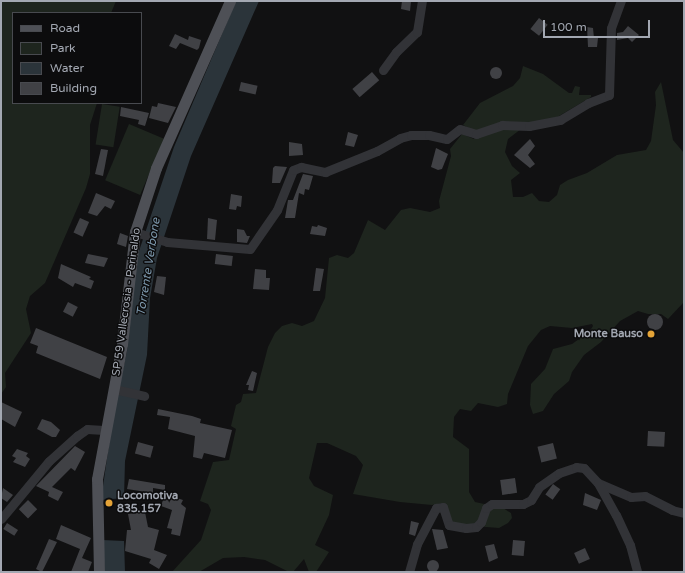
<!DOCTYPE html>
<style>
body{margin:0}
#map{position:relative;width:685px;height:573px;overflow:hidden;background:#111112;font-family:"Varela Round",sans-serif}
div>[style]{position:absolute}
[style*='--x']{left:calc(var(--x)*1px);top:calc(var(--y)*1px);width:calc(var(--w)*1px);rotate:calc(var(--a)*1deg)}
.green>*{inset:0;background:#1e251e;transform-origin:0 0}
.water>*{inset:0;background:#2b343a}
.building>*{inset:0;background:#404145;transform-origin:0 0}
.round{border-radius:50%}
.minor>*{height:9px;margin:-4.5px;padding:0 4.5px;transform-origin:4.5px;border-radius:4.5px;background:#323337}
.major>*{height:11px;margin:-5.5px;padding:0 5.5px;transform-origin:5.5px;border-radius:5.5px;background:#4e5056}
.dots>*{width:11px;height:11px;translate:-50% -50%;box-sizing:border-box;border:2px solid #0c0c0d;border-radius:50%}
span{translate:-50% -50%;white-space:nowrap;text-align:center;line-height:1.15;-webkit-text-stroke:3px #0c0c0d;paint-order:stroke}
.street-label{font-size:11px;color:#a3a8b2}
.poi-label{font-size:11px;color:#a3a8b2;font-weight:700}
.right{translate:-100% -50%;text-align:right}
.left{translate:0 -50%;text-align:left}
.water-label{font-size:12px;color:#7c97ab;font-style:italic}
.frame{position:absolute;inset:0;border:2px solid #a3a8b2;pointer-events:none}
.legend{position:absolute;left:12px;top:12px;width:130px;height:92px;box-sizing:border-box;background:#0c0c0d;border:1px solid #484a4f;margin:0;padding:5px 7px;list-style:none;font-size:12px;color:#a3a8b2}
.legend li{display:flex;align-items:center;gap:8px;height:20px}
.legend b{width:20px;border:1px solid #484a4f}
.scale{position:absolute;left:543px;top:20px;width:107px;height:18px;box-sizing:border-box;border:2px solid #a3a8b2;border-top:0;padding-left:5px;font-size:12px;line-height:14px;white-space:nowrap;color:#a3a8b2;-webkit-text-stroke:3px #0c0c0d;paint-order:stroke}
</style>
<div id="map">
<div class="green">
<i style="clip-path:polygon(1px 1px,116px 1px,111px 13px,13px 13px,13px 103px,97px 103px,90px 125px,90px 174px,86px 188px,45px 283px,30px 296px,26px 309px,31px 333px,5px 373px,6px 387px,1px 394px)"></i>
<i style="clip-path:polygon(523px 66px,543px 74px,569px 93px,572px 93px,575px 86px,580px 87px,579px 95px,591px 95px,591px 97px,554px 119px,476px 132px,463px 125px,480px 103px,513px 86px,520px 78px)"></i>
<i style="clip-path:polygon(661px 82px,673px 140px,684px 153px,684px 302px,668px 319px,661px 314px,648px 314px,638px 311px,620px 321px,601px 342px,584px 355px,572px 372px,569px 381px,554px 394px,543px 411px,533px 414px,530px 405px,531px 384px,545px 369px,553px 349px,572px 344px,589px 332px,593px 326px,592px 324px,572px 328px,550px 326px,541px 330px,528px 346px,508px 394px,507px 404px,498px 407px,478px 403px,471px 411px,460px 409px,454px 417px,453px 437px,469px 449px,469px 492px,475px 502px,503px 508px,511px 513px,512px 518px,508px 523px,499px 528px,461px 525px,451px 521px,447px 506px,443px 503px,432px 505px,400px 502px,353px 494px,363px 465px,356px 456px,327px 443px,317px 443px,309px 478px,314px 486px,333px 495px,329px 515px,315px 545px,329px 552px,316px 572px,309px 572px,304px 559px,293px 572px,289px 572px,265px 560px,244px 557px,223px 558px,199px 572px,172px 572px,201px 540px,211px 510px,208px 504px,200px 501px,213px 462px,229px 460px,236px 429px,231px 426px,236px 405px,241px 402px,243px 394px,256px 393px,268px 347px,275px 333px,282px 326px,292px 323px,302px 326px,314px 321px,325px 298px,329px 258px,337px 255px,348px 258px,354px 253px,368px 220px,385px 230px,401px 210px,410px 208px,430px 212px,440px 208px,439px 201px,451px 156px,450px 149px,462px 134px,474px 139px,499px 128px,521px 129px,508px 139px,505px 152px,512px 166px,520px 173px,511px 180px,513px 197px,523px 197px,532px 193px,539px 201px,549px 202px,557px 195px,560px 185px,568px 180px,587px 173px,617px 155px,646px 150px,651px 141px,656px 105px,655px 92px)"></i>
<i style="left:102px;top:104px;width:18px;height:41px;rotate:9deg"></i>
<i style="left:129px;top:124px;width:38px;height:61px;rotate:23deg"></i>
</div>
<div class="water">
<i style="clip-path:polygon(236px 1px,259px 1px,191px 156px,157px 258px,150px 298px,147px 355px,125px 461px,124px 498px,101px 500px,113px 417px,127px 351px,137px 257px,174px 147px)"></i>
<i style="clip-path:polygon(102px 540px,124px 541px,125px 572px,105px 572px)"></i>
</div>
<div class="building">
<i style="clip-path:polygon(402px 1px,411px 1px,410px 11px,401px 9px)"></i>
<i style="left:539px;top:18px;width:11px;height:14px;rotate:38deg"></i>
<i style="clip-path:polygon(628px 26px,639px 35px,632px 42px,628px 38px,617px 40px,617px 33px,623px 32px)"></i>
<i style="clip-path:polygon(587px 27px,593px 28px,594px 38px,598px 38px,597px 47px,588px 47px)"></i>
<i style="clip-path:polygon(175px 34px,188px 40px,189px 36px,201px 40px,199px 48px,197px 50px,180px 43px,176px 49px,169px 46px)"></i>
<i class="round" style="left:490px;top:67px;width:12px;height:12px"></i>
<i style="left:372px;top:72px;width:11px;height:26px;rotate:49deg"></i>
<i style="left:241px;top:82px;width:17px;height:9px;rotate:13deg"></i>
<i style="clip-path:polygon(158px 103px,176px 107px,168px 123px,149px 118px,152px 106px,157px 107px)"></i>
<i style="clip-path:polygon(121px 107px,149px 113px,145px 126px,138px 124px,139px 120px,120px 116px)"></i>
<i style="clip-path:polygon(348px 132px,358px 135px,354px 147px,345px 145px)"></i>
<i style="clip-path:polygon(530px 139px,535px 146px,528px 155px,535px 164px,530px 168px,514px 155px)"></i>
<i style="clip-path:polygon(289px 142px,302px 144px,303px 155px,289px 156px)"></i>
<i style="clip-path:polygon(436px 148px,448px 154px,442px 169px,438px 170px,431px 167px)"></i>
<i style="clip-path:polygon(101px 149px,108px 150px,103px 176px,95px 174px)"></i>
<i style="clip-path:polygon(275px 166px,287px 167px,280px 183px,272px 183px,273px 168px)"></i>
<i style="clip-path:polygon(303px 174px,313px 176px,309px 190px,305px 189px,304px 195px,299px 193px,295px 218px,285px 218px,288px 200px,293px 200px)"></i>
<i style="clip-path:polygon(96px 193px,115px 201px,111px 209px,105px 206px,97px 216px,88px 213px)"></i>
<i style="clip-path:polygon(231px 194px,242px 196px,241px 207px,237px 206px,236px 210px,229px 209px)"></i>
<i style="left:80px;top:218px;width:10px;height:16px;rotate:24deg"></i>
<i style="clip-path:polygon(208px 218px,217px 220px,215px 240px,207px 239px)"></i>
<i style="clip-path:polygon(318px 225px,327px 228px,325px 236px,310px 234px,312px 226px,317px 227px)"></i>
<i style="clip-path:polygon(237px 229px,244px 230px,247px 236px,250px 236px,247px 243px,237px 242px)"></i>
<i style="clip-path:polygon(120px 233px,128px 236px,126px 247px,117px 244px)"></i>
<i style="clip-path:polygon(88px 254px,108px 258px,104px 267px,85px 263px)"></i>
<i style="left:216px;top:254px;width:17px;height:10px;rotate:7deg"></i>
<i style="clip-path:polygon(61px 264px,91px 277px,89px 279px,94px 281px,91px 289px,75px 283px,73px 287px,58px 278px)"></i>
<i style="clip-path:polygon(316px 268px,324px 269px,320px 291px,313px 291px)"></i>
<i style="clip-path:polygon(255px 269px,266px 270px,266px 278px,270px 278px,269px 290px,253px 289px)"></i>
<i style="clip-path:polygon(157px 276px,166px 277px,164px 295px,154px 292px)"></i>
<i style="left:68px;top:302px;width:11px;height:11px;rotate:27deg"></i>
<i class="round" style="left:647px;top:314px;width:16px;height:16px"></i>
<i style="clip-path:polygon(36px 328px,107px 357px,100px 379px,36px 353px,38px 346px,30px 343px)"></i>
<i style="clip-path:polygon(252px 371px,257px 373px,253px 391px,248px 390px,249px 385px,246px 385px)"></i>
<i style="clip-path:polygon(1px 402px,22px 412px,15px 427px,1px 419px)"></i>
<i style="clip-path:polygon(158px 409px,192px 416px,201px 419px,200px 423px,232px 430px,225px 458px,204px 453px,202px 459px,193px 457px,195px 436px,168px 429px,170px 417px,157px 415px)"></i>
<i style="clip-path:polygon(42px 419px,51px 422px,60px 430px,56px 437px,52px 437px,37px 429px)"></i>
<i style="left:648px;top:431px;width:17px;height:15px;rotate:3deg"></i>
<i style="left:138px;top:442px;width:16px;height:12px;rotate:15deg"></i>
<i style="left:553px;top:443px;width:16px;height:16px;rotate:76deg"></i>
<i style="clip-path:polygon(75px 446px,85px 452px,75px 471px,71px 468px,52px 487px,63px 492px,58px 501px,48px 496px,49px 492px,36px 486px)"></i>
<i style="clip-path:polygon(17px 449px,28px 453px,26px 456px,30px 459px,25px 467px,13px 462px,16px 458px,12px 456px)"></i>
<i style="left:515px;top:478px;width:15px;height:15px;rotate:82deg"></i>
<i style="clip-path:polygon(129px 479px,165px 485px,165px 490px,153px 488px,153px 493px,127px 489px)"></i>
<i style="left:553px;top:484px;width:9px;height:13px;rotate:36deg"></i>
<i style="clip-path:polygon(3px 488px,13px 495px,7px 502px,1px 498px)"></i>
<i style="clip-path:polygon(585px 493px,601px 500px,597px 510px,583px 505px)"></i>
<i style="clip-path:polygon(165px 494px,183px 500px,181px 504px,186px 508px,180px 536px,171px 534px,172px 529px,167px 528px,172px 510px,161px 506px)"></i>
<i style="left:28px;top:500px;width:13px;height:13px;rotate:45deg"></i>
<i style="clip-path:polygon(145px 512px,148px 527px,159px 530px,154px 550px,167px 555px,159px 569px,149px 563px,151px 559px,125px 551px,127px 530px,131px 530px,128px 514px)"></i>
<i style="clip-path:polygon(411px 521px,419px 523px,415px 536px,409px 534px)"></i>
<i style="left:7px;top:523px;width:13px;height:7px;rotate:32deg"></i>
<i style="clip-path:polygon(61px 525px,91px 538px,82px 558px,92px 562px,88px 572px,71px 572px,80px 549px,56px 539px)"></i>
<i style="clip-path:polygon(432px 529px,443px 530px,448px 548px,437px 550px)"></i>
<i style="clip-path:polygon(49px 539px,57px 542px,42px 572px,36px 569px)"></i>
<i style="left:513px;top:540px;width:12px;height:15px;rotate:5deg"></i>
<i style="clip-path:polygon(494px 544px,498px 558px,489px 562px,485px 546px)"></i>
<i style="left:585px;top:548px;width:12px;height:12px;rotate:66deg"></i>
<i class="round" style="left:427px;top:560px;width:12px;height:12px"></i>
</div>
<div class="minor">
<i style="--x:383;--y:70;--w:22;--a:-54"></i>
<i style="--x:396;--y:52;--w:29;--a:-44"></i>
<i style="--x:417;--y:32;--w:31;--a:-81"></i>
<i style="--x:135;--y:232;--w:34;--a:17"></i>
<i style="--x:167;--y:242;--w:83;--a:4.8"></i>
<i style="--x:250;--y:249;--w:47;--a:-55.3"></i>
<i style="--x:277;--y:210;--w:43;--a:-68.2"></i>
<i style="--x:293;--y:170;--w:9;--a:-21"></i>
<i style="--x:301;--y:167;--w:25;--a:12"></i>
<i style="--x:325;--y:172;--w:56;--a:-22"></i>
<i style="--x:377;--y:151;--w:26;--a:-29"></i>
<i style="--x:400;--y:138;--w:11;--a:-15"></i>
<i style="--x:411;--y:135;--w:18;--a:0"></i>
<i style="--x:429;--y:135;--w:18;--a:13"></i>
<i style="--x:447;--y:139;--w:16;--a:-38"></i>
<i style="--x:460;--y:129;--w:17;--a:17"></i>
<i style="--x:476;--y:134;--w:28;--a:-19"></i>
<i style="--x:502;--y:125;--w:27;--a:2"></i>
<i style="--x:529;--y:126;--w:32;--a:-11"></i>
<i style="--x:560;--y:120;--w:33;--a:-31"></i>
<i style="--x:588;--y:103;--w:22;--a:-21"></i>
<i style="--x:609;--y:95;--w:67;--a:-88.3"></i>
<i style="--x:611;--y:28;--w:29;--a:-70"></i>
<i style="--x:114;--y:389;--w:31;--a:13"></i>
<i style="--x:598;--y:483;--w:36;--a:23"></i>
<i style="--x:631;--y:497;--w:14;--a:-4"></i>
<i style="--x:645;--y:496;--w:30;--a:27"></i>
<i style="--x:672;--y:510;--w:12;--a:14"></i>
<i style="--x:1;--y:519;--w:75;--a:-50.4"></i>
<i style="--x:49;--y:461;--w:38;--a:-42"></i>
<i style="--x:77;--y:436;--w:12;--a:-35"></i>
<i style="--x:87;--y:429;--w:17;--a:3"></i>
<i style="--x:409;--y:572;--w:29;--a:-74"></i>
<i style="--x:417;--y:544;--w:41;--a:-62.2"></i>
<i style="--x:436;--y:508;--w:7;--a:-8"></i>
<i style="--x:443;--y:507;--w:19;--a:72"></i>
<i style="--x:449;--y:525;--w:17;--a:10"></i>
<i style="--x:466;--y:528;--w:10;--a:-6"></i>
<i style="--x:476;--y:527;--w:7;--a:-45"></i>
<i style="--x:481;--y:522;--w:15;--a:-70"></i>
<i style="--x:486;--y:508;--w:7;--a:-34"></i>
<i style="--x:492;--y:504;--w:31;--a:0"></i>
<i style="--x:523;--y:504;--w:9;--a:-27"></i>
<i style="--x:531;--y:500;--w:15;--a:-58"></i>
<i style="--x:539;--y:487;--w:24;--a:-35"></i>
<i style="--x:559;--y:473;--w:18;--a:-19"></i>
<i style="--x:576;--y:467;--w:8;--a:7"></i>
<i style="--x:584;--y:468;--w:21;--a:47"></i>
<i style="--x:598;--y:483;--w:37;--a:61"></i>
<i style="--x:616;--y:515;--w:33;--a:65"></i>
<i style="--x:630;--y:545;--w:28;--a:75"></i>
</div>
<div class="major">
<i style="--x:99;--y:572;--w:93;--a:-91.2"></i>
<i style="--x:97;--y:479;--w:137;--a:-79.5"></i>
<i style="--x:122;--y:344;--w:113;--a:-83.4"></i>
<i style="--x:135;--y:232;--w:67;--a:-71.8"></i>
<i style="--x:156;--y:168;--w:183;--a:-66.1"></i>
</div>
<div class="dots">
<i style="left:651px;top:334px;background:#e4a337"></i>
<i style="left:109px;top:503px;background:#e4a337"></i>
</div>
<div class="street-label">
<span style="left:127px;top:302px;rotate:-82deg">SP 59 Vallecrosia - Perinaldo</span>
</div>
<div class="poi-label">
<span class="right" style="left:643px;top:334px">Monte Bauso</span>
<span class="left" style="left:117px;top:503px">Locomotiva<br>835.157</span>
</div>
<div class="water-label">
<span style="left:149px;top:267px;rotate:-81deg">Torrente Verbone</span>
</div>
<div class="frame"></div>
<ul class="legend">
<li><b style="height:5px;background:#4e5056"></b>Road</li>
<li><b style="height:11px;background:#1e251e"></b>Park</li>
<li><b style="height:11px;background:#2b343a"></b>Water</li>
<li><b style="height:11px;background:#404145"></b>Building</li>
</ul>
<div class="scale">100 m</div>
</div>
